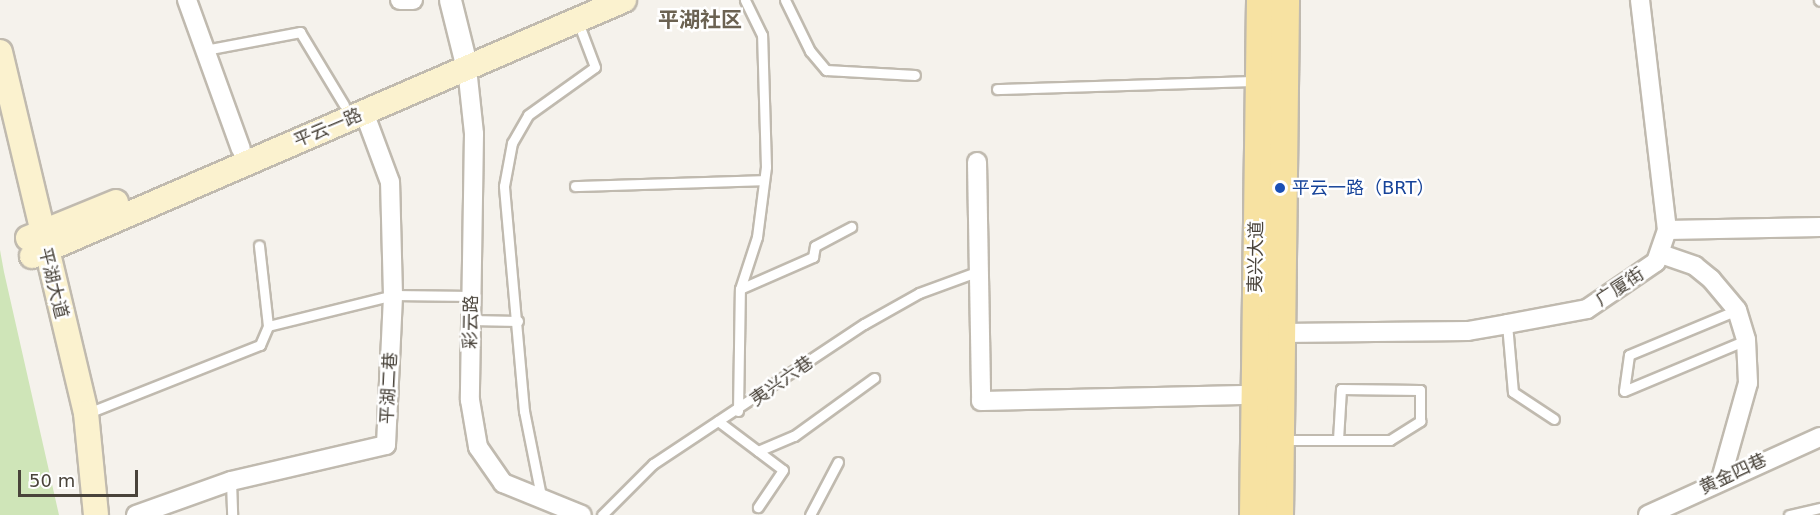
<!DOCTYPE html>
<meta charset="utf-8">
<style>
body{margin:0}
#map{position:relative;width:1820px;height:515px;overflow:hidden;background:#f5f2ec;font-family:"DejaVu Sans","Noto Sans SC",sans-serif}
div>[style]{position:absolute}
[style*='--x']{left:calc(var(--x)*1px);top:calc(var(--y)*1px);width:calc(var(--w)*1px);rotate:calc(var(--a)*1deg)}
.green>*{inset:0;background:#cfe5b8}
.roads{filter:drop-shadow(2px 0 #c0baaf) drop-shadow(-2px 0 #c0baaf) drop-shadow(0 2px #c0baaf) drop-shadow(0 -2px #c0baaf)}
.service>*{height:9px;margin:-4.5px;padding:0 4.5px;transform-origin:4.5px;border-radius:4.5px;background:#fff}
.minor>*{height:18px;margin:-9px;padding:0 9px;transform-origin:9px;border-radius:9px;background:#fff}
.tertiary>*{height:21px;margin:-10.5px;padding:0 10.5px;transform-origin:10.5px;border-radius:10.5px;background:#fff}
.secondary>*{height:24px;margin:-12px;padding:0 12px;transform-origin:12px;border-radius:12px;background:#fbf2cf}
.primary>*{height:27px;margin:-13.5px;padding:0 13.5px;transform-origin:13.5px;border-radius:13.5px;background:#f7e2a2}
.dots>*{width:16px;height:16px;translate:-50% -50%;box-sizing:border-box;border:3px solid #fff;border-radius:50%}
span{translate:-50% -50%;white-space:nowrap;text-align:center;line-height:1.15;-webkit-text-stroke:5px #fff;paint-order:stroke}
.street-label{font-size:18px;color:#49433a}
.transit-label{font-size:18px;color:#164399}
.left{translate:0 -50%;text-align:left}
.quarter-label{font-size:21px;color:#6b6252;font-weight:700}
.scale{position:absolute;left:18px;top:470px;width:120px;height:27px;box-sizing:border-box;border:3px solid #49433a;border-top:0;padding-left:8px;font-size:18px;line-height:21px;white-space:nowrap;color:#49433a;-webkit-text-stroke:4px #fff;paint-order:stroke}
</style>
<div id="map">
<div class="green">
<i style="clip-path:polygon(0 250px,4px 272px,59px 515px,0 515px)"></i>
</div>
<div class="roads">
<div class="service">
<i style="--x:785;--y:0;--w:57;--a:63.9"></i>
<i style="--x:810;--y:51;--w:25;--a:50"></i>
<i style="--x:826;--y:70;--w:89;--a:3.2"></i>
<i style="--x:1819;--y:0;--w:1;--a:45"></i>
<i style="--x:205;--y:50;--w:97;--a:-10.7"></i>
<i style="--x:300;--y:32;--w:85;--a:58.9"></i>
<i style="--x:997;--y:89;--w:259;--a:-1.8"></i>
<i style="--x:575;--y:186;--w:189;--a:-1.8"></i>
<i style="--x:740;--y:289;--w:80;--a:-23.7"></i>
<i style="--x:813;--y:257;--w:11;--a:-80"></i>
<i style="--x:815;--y:246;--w:41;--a:-27.8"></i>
<i style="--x:1737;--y:310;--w:117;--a:157.4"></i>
<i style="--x:1629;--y:355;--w:36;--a:98"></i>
<i style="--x:1624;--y:391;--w:132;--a:-22.7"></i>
<i style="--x:471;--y:320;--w:47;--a:1.2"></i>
<i style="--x:1507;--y:324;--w:68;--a:85"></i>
<i style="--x:1513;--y:392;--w:49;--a:33.4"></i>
<i style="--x:268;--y:326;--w:129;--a:-13.9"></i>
<i style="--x:393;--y:295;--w:79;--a:0.7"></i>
<i style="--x:738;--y:411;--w:122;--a:-89.1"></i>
<i style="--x:740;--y:289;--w:55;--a:-71.9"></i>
<i style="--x:757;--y:237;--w:71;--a:-82.7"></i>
<i style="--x:766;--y:167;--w:132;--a:-91.7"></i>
<i style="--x:762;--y:35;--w:39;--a:-116"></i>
<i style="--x:88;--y:413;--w:185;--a:-21.6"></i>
<i style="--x:260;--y:345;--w:21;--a:-67"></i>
<i style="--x:268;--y:326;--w:81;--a:-96.4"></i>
<i style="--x:718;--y:421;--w:81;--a:37"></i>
<i style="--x:783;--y:470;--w:45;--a:124"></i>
<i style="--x:1283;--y:440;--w:107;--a:0"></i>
<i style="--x:1390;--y:440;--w:36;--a:-32"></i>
<i style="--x:1420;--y:421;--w:31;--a:-90"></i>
<i style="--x:1420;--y:390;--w:79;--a:-179.3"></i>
<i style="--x:1341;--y:389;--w:51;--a:93.4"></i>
<i style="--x:758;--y:451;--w:39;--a:-23"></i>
<i style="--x:794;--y:436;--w:99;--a:-35.9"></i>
<i style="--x:231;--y:481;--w:34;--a:88"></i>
<i style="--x:541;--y:496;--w:87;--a:-101.3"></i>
<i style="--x:524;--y:411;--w:226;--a:-95.1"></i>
<i style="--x:504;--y:186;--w:44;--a:-79.5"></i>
<i style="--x:512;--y:143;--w:32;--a:-60"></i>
<i style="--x:528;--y:115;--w:82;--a:-35.6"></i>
<i style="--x:595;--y:67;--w:48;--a:-110.7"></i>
<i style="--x:602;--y:515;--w:72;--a:-45"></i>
<i style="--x:653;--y:464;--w:253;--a:-33.6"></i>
<i style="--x:864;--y:324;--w:63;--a:-29.4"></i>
<i style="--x:919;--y:293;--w:64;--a:-20.1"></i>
<i style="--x:810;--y:515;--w:60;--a:-62.2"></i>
<i style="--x:1789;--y:515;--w:32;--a:-13"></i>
</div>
<div class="minor">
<i style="--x:187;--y:0;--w:158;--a:70.1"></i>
<i style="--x:400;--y:0;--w:13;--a:0"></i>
<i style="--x:467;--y:68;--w:66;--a:83.9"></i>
<i style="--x:474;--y:134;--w:266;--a:90.9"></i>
<i style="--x:470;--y:400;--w:48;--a:80.3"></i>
<i style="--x:478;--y:447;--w:44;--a:55.2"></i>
<i style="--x:503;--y:483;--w:85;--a:22.1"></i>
<i style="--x:977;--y:162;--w:239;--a:89"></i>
<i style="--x:981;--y:401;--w:274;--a:-1.3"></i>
<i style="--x:1667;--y:230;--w:153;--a:-1.1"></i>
<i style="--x:1661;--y:254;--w:36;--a:19"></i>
<i style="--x:1695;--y:266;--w:21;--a:39"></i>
<i style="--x:1711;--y:279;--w:40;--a:50"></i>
<i style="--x:1737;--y:310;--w:31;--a:73"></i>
<i style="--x:1746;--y:340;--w:43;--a:87.3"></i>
<i style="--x:1748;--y:383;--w:100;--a:105.7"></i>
<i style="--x:1282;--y:333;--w:186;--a:-0.6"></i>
<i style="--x:1468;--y:331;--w:40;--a:-10"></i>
<i style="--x:1507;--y:324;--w:81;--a:-10.6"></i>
<i style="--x:1587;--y:309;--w:83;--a:-34.3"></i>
<i style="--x:1656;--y:262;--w:34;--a:-71"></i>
<i style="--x:1667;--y:230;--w:232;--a:-96.7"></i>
<i style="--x:136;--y:515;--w:101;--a:-19.7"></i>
<i style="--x:231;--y:481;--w:159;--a:-13.1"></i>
<i style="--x:386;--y:445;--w:150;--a:-87.3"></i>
<i style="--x:393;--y:295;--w:113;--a:-91.5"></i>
<i style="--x:390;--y:182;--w:75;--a:-110.4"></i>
<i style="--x:1648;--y:515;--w:189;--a:-24.4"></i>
</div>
<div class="tertiary">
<i style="--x:450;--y:0;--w:70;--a:76"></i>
</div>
<div class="secondary">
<i style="--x:0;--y:52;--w:371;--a:76.6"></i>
<i style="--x:86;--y:413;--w:102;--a:84.4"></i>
<i style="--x:28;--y:238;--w:95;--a:-22.2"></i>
<i style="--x:32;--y:256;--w:645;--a:-23.39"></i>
</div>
<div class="primary">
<i style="--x:1253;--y:515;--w:515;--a:-89.22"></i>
<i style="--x:1279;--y:515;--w:515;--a:-89.33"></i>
</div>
</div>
<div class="dots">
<i style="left:1280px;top:188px;background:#1a4fb4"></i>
</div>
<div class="street-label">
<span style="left:328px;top:128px;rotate:-23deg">平云一路</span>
<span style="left:1256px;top:257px;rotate:-89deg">夷兴大道</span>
<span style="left:53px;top:283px;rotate:76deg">平湖大道</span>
<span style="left:1620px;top:287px;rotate:-33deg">广厦街</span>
<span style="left:471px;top:322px;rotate:-89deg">彩云路</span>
<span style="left:782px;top:381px;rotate:-35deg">夷兴六巷</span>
<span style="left:389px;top:388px;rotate:-87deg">平湖二巷</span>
<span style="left:1733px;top:474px;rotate:-25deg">黄金四巷</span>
</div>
<div class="transit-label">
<span class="left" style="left:1292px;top:188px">平云一路（BRT）</span>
</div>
<div class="quarter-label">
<span style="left:700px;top:20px">平湖社区</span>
</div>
<div class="scale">50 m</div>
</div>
